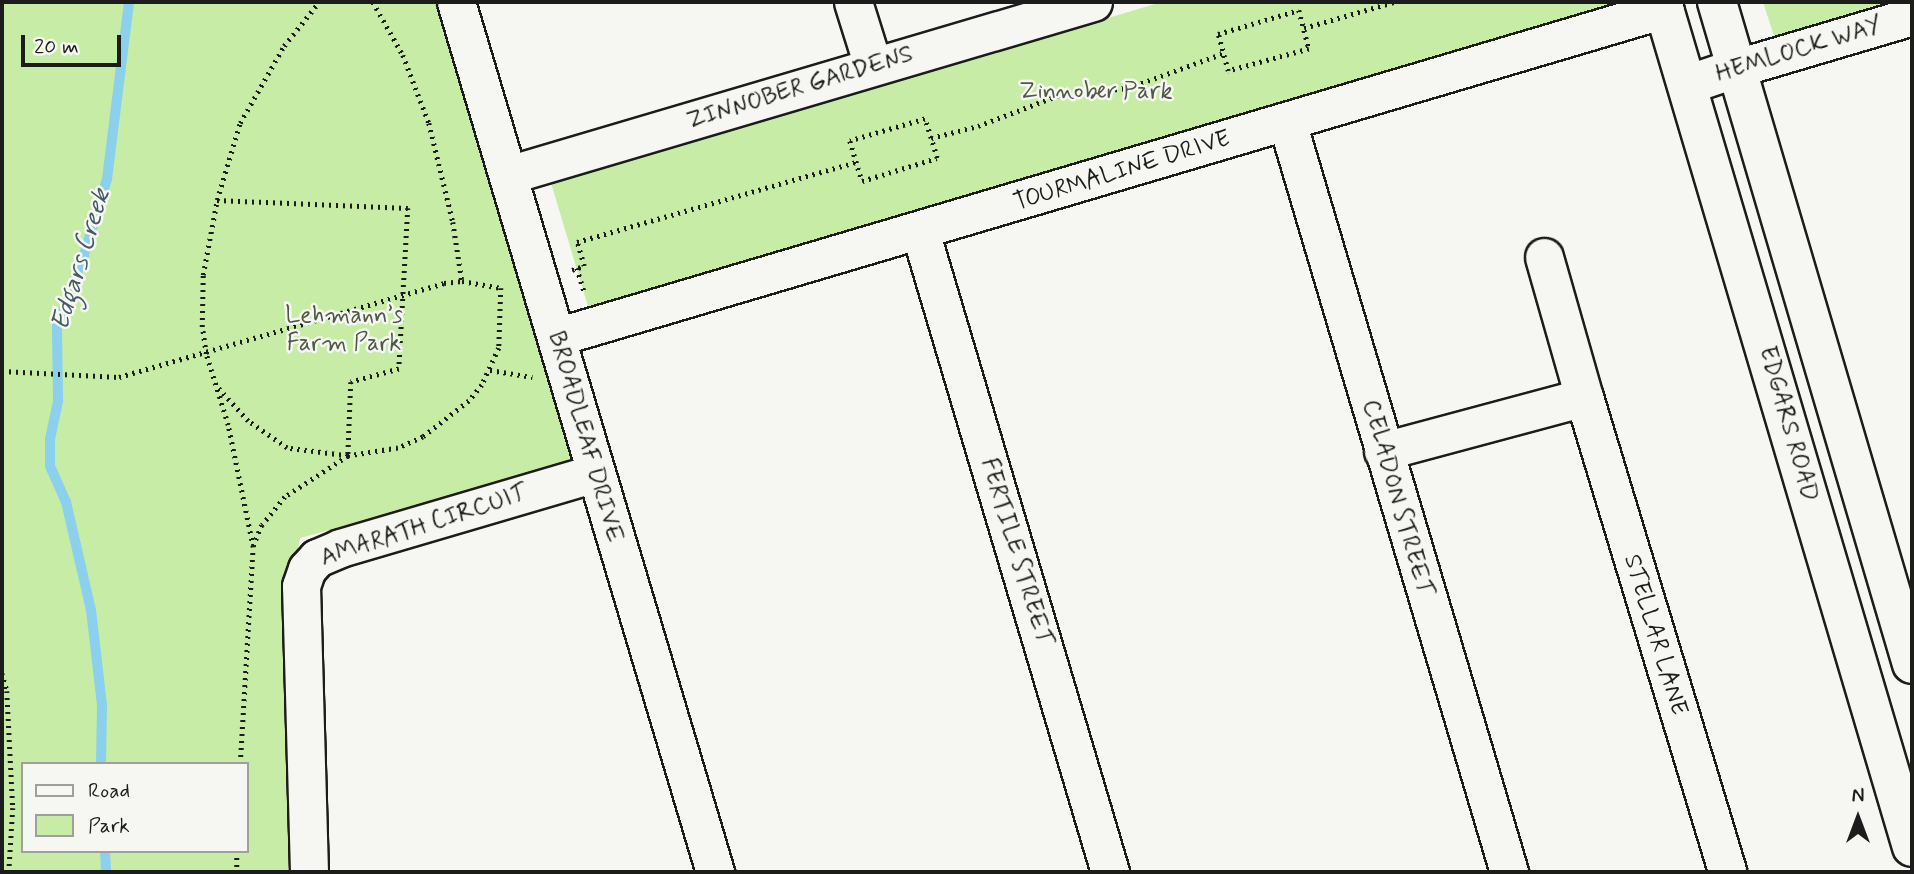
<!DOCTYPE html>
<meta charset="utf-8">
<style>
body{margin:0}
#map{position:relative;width:1914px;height:874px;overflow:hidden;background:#f6f6f2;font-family:Mynerve,sans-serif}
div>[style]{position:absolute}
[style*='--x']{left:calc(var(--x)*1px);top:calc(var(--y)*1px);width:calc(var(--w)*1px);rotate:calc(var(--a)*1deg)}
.green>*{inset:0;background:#c7eca6}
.stream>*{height:10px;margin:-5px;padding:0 5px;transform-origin:5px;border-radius:5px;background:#8bd0ec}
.path>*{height:4.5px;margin-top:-2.25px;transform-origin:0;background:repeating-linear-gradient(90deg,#1c1c1c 0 2px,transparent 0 7px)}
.roads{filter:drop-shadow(2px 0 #1c1c1c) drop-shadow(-2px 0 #1c1c1c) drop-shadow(0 2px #1c1c1c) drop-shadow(0 -2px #1c1c1c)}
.minor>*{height:37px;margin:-18.5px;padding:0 18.5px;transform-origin:18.5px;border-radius:18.5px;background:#f6f6f2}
.tertiary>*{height:38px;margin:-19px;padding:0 19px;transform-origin:19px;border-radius:19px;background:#f6f6f2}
.secondary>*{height:38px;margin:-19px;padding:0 19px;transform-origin:19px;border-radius:19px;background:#f6f6f2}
span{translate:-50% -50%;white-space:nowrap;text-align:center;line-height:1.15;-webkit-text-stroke:5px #f6f6f2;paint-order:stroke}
.street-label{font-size:24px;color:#1c1c1c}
.park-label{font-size:24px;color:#4f5a45}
.water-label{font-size:26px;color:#435b65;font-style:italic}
.frame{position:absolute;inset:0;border:4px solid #1c1c1c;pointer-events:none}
.legend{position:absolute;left:21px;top:762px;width:228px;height:91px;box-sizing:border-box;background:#f6f6f2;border:2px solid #9f9f9c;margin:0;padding:9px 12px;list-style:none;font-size:21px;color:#1c1c1c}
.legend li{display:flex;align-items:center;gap:14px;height:35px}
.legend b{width:35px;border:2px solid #9f9f9c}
.north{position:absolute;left:1823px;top:783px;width:70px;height:70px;-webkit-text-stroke:5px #f6f6f2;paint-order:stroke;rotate:0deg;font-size:19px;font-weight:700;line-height:28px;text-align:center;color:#1c1c1c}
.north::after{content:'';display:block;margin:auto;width:24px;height:32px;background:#1c1c1c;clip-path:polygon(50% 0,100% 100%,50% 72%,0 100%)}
.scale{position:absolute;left:21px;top:35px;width:100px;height:32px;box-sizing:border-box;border:4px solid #1c1c1c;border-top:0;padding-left:9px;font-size:21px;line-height:24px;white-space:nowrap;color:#1c1c1c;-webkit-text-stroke:5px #f6f6f2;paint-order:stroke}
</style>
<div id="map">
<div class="green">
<i style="clip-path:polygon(evenodd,2px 2px,445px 2px,577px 448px,562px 467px,300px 538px,289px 597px,291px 872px,2px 872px,2px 2px,23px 764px,247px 764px,247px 851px,23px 851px,23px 764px)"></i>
<i style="clip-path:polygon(1162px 2px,1606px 2px,1609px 10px,590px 313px,551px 183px)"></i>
<i style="clip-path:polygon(1763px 2px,1888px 2px,1774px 36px)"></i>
</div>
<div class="stream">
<i style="--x:101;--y:764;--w:59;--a:-89"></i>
<i style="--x:102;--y:705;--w:96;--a:-96.6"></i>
<i style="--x:91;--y:610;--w:111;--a:-103"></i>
<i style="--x:66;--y:502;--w:39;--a:-114"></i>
<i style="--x:50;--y:466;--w:27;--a:-90"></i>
<i style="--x:50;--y:439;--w:39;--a:-78"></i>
<i style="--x:58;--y:401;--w:75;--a:-90.8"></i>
<i style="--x:57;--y:326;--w:76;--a:-69.2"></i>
<i style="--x:84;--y:255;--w:79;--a:-73.2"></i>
<i style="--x:107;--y:179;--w:178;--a:-82.9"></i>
<i style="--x:105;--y:851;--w:21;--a:87"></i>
</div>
<div class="path">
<i style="--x:373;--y:2;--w:61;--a:60.5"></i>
<i style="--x:403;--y:55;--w:73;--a:69.1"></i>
<i style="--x:429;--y:123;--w:102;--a:76.4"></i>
<i style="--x:453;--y:222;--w:60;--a:81.3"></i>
<i style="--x:1299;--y:10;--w:40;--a:75.6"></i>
<i style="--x:1309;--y:49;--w:84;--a:164.8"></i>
<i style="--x:1228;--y:71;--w:38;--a:-105"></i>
<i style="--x:1218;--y:34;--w:84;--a:-16.5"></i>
<i style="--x:1304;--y:28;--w:94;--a:-16.1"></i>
<i style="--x:931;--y:138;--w:20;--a:-108"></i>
<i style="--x:925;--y:119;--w:78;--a:163.7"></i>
<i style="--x:850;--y:141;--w:42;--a:73.3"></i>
<i style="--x:862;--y:181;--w:78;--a:-17"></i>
<i style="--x:937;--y:158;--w:21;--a:-107"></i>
<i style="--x:931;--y:138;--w:49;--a:-14.3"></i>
<i style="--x:978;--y:126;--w:87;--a:-20.9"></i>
<i style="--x:1059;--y:95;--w:69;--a:-5.8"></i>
<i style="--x:1128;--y:88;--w:102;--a:-20"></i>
<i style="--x:217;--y:200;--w:191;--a:2.4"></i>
<i style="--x:408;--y:208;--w:161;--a:93.2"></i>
<i style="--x:399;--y:369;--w:50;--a:164.8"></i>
<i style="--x:351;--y:382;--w:74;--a:92.3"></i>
<i style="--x:348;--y:456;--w:75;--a:146.9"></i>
<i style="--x:285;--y:497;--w:36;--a:129"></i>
<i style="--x:262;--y:525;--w:24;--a:112"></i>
<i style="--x:577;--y:268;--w:27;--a:73"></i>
<i style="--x:572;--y:270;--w:13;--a:-18"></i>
<i style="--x:584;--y:266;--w:25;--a:-106"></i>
<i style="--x:577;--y:242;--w:290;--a:-16"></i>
<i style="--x:490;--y:370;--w:43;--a:9.5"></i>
<i style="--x:2;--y:371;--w:117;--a:2.9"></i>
<i style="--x:119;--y:377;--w:338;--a:-16.1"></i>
<i style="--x:444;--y:283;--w:18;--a:-6"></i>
<i style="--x:462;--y:281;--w:40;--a:10"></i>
<i style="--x:501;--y:288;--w:60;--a:91.9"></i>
<i style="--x:499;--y:348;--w:41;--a:114.7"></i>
<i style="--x:482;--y:385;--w:21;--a:129"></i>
<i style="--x:469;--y:401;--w:58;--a:142"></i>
<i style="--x:423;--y:437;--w:27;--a:156"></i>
<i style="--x:398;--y:448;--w:51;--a:170.9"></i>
<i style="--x:348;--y:456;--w:62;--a:-172.5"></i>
<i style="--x:287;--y:448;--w:47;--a:-145.3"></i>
<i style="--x:248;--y:421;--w:45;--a:-132.3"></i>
<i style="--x:2;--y:673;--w:19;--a:74"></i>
<i style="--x:7;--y:691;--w:117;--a:87.1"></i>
<i style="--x:13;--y:808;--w:64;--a:93.6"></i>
<i style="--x:240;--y:764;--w:217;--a:-86.6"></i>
<i style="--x:253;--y:547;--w:125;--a:-101.6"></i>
<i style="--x:228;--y:425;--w:74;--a:-107.2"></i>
<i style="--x:206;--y:354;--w:27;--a:-98"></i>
<i style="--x:202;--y:327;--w:52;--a:-88.9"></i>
<i style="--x:203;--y:275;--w:76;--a:-79.4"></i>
<i style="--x:217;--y:200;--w:80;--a:-73.4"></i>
<i style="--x:240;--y:123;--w:89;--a:-60.3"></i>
<i style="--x:284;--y:46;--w:56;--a:-51.5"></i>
<i style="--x:237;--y:851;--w:21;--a:90"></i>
</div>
<div class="roads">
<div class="minor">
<i style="--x:456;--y:2;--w:908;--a:73.42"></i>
<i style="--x:853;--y:2;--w:67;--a:72.6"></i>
<i style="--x:1737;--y:68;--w:183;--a:-16.5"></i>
<i style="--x:1287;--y:122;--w:782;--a:73.51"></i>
<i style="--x:508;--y:175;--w:610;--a:-16.47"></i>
<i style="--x:920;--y:231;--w:669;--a:73.49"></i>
<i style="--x:1544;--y:257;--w:146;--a:74.1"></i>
<i style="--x:556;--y:337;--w:1156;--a:-16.49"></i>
<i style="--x:1383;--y:451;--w:208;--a:-15"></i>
<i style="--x:1584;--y:397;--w:496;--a:73.2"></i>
<i style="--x:309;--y:872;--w:286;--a:-91.6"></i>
<i style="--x:301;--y:586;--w:18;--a:-71"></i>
<i style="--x:307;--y:569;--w:15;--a:-48"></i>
<i style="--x:317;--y:558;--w:25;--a:-23"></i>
<i style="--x:340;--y:548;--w:266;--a:-16.4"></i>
</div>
<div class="tertiary">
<i style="--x:1687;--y:85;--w:53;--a:-18.8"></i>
</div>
<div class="secondary">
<i style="--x:1662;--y:2;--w:881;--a:73.52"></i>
<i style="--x:1717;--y:2;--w:690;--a:73.59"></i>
</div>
</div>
<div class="street-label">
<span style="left:1799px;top:50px;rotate:-17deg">HEMLOCK WAY</span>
<span style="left:800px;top:88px;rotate:-17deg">ZINNOBER GARDENS</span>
<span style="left:1122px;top:171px;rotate:-17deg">TOURMALINE DRIVE</span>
<span style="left:1788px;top:424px;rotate:74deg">EDGARS ROAD</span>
<span style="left:585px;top:437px;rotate:74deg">BROADLEAF DRIVE</span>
<span style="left:1397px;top:498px;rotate:74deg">CELADON STREET</span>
<span style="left:424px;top:526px;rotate:-18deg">AMARATH CIRCUIT</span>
<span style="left:1016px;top:552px;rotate:73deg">FERTILE STREET</span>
<span style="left:1655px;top:635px;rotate:73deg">STELLAR LANE</span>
</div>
<div class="park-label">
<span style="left:1096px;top:92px">Zinnober Park</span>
<span style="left:344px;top:330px">Lehmann’s<br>Farm Park</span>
</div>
<div class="water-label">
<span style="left:82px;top:260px;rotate:-73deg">Edgars Creek</span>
</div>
<div class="frame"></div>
<ul class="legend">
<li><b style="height:9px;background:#f6f6f2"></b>Road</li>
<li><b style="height:19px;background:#c7eca6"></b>Park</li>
</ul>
<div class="north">N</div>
<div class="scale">20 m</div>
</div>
